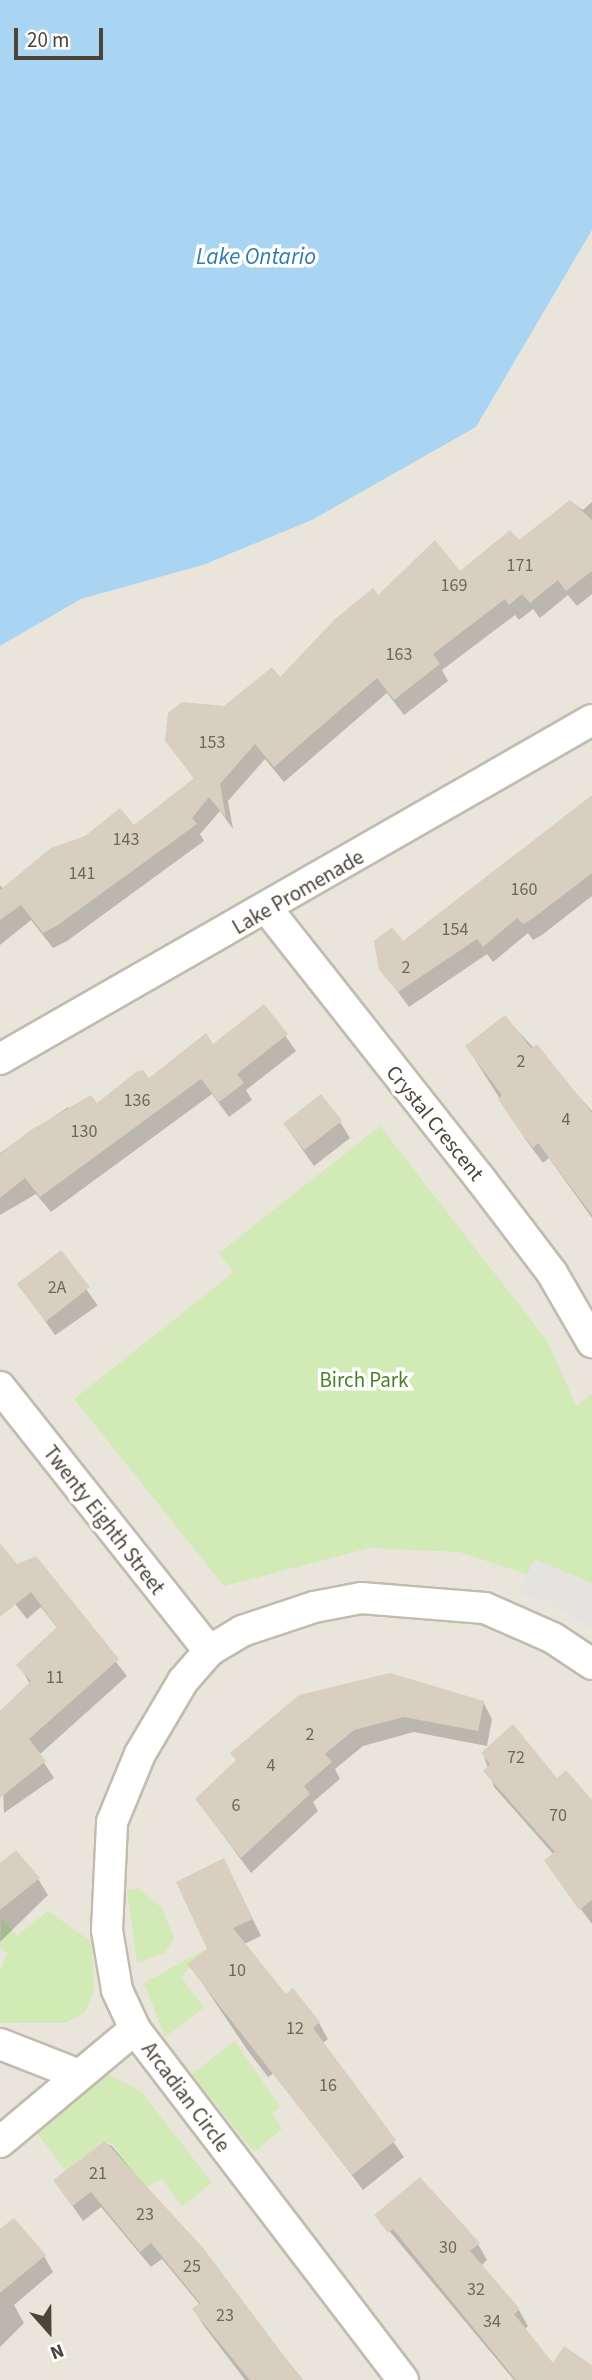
<!DOCTYPE html>
<style>
body{margin:0}
#map{position:relative;width:592px;height:2380px;overflow:hidden;background:#f6f3ec;font-family:"Source Sans 3",sans-serif}
div>[style]{position:absolute}
[style*='--x']{left:calc(var(--x)*1px);top:calc(var(--y)*1px);width:calc(var(--w)*1px);rotate:calc(var(--a)*1deg)}
.residential>*{inset:0;background:#eae5da}
.green>*{inset:0;background:#d2eab5}
.parking>*{inset:0;background:#e5e3e0}
.water>*{inset:0;background:#a9d4f2}
.shadow>*{inset:0;background:#0003;transform-origin:0 0}
.building>*{inset:0;background:#d8cfc1;transform-origin:0 0}
.roads{filter:drop-shadow(2px 0 #c2bbae) drop-shadow(-2px 0 #c2bbae) drop-shadow(0 2px #c2bbae) drop-shadow(0 -2px #c2bbae)}
.minor>*{height:30px;margin:-15px;padding:0 15px;transform-origin:15px;border-radius:15px;background:#fff}
span{translate:-50% -50%;white-space:nowrap;text-align:center;line-height:1.15;-webkit-text-stroke:7px #fff;paint-order:stroke}
.number-label{font-size:18px;color:#6e675b}
.number-label span{-webkit-text-stroke-width:0}
.street-label{font-size:21px;color:#4b4439}
.park-label{font-size:21px;color:#4a7f2a}
.water-label{font-size:23px;color:#2e7ab2;font-style:italic}
.north{position:absolute;left:14px;top:2296px;width:70px;height:70px;-webkit-text-stroke:5px #fff;paint-order:stroke;rotate:159deg;font-size:19px;font-weight:700;line-height:28px;text-align:center;color:#4b4439}
.north::after{content:'';display:block;margin:auto;width:24px;height:32px;background:#4b4439;clip-path:polygon(50% 0,100% 100%,50% 72%,0 100%)}
.scale{position:absolute;left:14px;top:28px;width:89px;height:32px;box-sizing:border-box;border:4px solid #4b4439;border-top:0;padding-left:9px;font-size:21px;line-height:24px;white-space:nowrap;color:#4b4439;-webkit-text-stroke:5px #fff;paint-order:stroke}
</style>
<div id="map">
<div class="residential">
<i style="clip-path:polygon(592px 230px,592px 2380px,0 2380px,0 646px,81px 599px,203px 565px,312px 520px,476px 427px)"></i>
</div>
<div class="green">
<i style="clip-path:polygon(380px 1126px,548px 1342px,576px 1406px,592px 1394px,592px 1608px,551px 1582px,459px 1552px,369px 1548px,224px 1586px,74px 1399px,234px 1272px,219px 1253px)"></i>
<i style="clip-path:polygon(138px 1888px,162px 1908px,174px 1938px,165px 1953px,137px 1963px,127px 1890px)"></i>
<i style="clip-path:polygon(48px 1911px,92px 1942px,94px 1991px,85px 2012px,65px 2023px,0 2023px,0 1971px,7px 1953px,0 1947px,2px 1918px,17px 1936px)"></i>
<i style="clip-path:polygon(206px 1949px,181px 1977px,204px 2008px,165px 2037px,144px 1983px)"></i>
<i style="clip-path:polygon(235px 2041px,280px 2107px,272px 2114px,282px 2129px,254px 2152px,192px 2074px)"></i>
<i style="clip-path:polygon(107px 2074px,141px 2091px,212px 2183px,182px 2206px,162px 2179px,137px 2191px,114px 2145px,105px 2141px,66px 2171px,37px 2133px)"></i>
</div>
<div class="parking">
<i style="clip-path:polygon(534px 1559px,592px 1583px,592px 1629px,545px 1599px,518px 1595px)"></i>
</div>
<div class="water">
<i style="clip-path:polygon(0 0,592px 0,592px 230px,476px 427px,312px 520px,203px 565px,81px 599px,0 646px)"></i>
</div>
<div class="shadow">
<i style="clip-path:polygon(571px 502px,583px 510px,592px 502px,592px 594px,577px 606px,568px 595px,540px 618px,533px 609px,519px 620px,515px 615px,442px 670px,448px 681px,404px 715px,387px 693px,284px 782px,265px 759px,228px 801px,233px 829px,220px 811px,200px 834px,204px 841px,67px 941px,53px 948px,31px 920px,0 945px,0 885px,3px 889px,134px 828px,195px 780px,167px 741px,280px 680px,378px 597px,460px 574px,518px 542px)"></i>
<i style="clip-path:polygon(592px 796px,592px 896px,542px 935px,533px 940px,528px 933px,493px 962px,487px 954px,409px 1007px,381px 969px,403px 944px)"></i>
<i style="clip-path:polygon(264px 1006px,296px 1051px,246px 1090px,252px 1100px,229px 1117px,212px 1094px,51px 1212px,36px 1194px,0 1215px,0 1153px,68px 1107px,72px 1112px,97px 1105px,213px 1046px)"></i>
<i style="clip-path:polygon(505px 1017px,592px 1111px,592px 1218px,549px 1158px,543px 1163px,526px 1140px,467px 1047px)"></i>
<i style="clip-path:polygon(340px 1122px,350px 1138px,314px 1166px,285px 1125px)"></i>
<i style="left:61px;top:1253px;width:64px;height:52px;rotate:55deg"></i>
<i style="clip-path:polygon(0 1544px,16px 1566px,35px 1558px,127px 1676px,39px 1755px,54px 1778px,4px 1813px,0 1711px,30px 1684px,19px 1665px,58px 1629px,41px 1607px,27px 1619px,0 1585px)"></i>
<i style="clip-path:polygon(300px 1697px,483px 1702px,492px 1719px,487px 1746px,414px 1732px,363px 1746px,335px 1769px,340px 1779px,313px 1802px,318px 1811px,251px 1873px,197px 1800px,237px 1761px,232px 1753px)"></i>
<i style="clip-path:polygon(483px 1753px,557px 1780px,592px 1803px,592px 1924px,556px 1876px,554px 1855px,494px 1787px)"></i>
<i style="clip-path:polygon(0 1866px,38px 1879px,48px 1895px,0 1942px)"></i>
<i style="clip-path:polygon(232px 1877px,261px 1936px,244px 1944px,286px 1997px,293px 1991px,319px 2023px,328px 2039px,323px 2043px,404px 2157px,363px 2190px,274px 2073px,268px 2077px,248px 2051px,190px 1965px,209px 1949px)"></i>
<i style="clip-path:polygon(105px 2143px,112px 2146px,303px 2380px,245px 2380px,204px 2326px,194px 2310px,200px 2305px,162px 2259px,151px 2267px,101px 2207px,83px 2221px,55px 2181px)"></i>
<i style="clip-path:polygon(376px 2215px,478px 2244px,487px 2260px,481px 2266px,519px 2310px,528px 2326px,524px 2330px,553px 2366px,592px 2367px,592px 2380px,514px 2380px)"></i>
<i style="clip-path:polygon(0 2230px,44px 2256px,53px 2272px,14px 2305px,24px 2323px,0 2347px)"></i>
</div>
<div class="building">
<i style="clip-path:polygon(570px 500px,592px 520px,592px 571px,566px 591px,558px 580px,530px 603px,522px 594px,509px 605px,505px 599px,433px 654px,440px 664px,394px 700px,377px 678px,274px 767px,255px 744px,220px 784px,226px 818px,209px 797px,192px 818px,197px 824px,58px 925px,43px 933px,21px 905px,0 920px,0 890px,51px 848px,85px 836px,120px 808px,134px 825px,194px 778px,165px 741px,168px 713px,182px 702px,224px 706px,272px 667px,280px 677px,335px 619px,373px 588px,378px 595px,435px 540px,460px 571px,510px 530px,519px 540px)"></i>
<i style="clip-path:polygon(592px 795px,592px 873px,532px 919px,523px 924px,517px 918px,483px 947px,477px 939px,398px 992px,379px 970px,374px 941px,392px 927px,403px 941px)"></i>
<i style="clip-path:polygon(264px 1004px,288px 1034px,237px 1074px,244px 1083px,219px 1102px,201px 1079px,40px 1197px,25px 1178px,0 1198px,0 1154px,29px 1131px,91px 1095px,97px 1103px,136px 1072px,143px 1070px,149px 1078px,206px 1033px,213px 1044px)"></i>
<i style="clip-path:polygon(505px 1015px,531px 1048px,537px 1044px,592px 1113px,592px 1215px,538px 1143px,533px 1148px,514px 1123px,498px 1099px,502px 1095px,465px 1046px)"></i>
<i style="left:321px;top:1094px;width:34px;height:48px;rotate:52deg"></i>
<i style="left:61px;top:1250px;width:47px;height:56px;rotate:52deg"></i>
<i style="clip-path:polygon(0 1543px,17px 1564px,36px 1556px,119px 1659px,29px 1739px,46px 1761px,0 1798px,0 1711px,31px 1681px,16px 1665px,57px 1627px,31px 1592px,0 1617px)"></i>
<i style="clip-path:polygon(390px 1673px,484px 1701px,478px 1731px,404px 1717px,354px 1730px,325px 1754px,332px 1762px,304px 1786px,310px 1794px,241px 1858px,195px 1799px,236px 1760px,230px 1753px,299px 1695px)"></i>
<i style="clip-path:polygon(513px 1724px,557px 1778px,566px 1770px,592px 1800px,592px 1900px,579px 1910px,544px 1860px,555px 1852px,483px 1771px,490px 1764px,481px 1753px)"></i>
<i style="clip-path:polygon(16px 1850px,40px 1878px,0 1910px,0 1863px)"></i>
<i style="clip-path:polygon(224px 1858px,253px 1919px,233px 1928px,286px 1994px,293px 1988px,320px 2022px,313px 2028px,396px 2140px,352px 2175px,187px 1964px,207px 1949px,176px 1882px)"></i>
<i style="clip-path:polygon(105px 2141px,204px 2249px,302px 2380px,250px 2380px,192px 2309px,200px 2303px,151px 2243px,140px 2252px,91px 2192px,72px 2206px,53px 2180px)"></i>
<i style="clip-path:polygon(420px 2177px,480px 2243px,470px 2251px,520px 2309px,514px 2314px,553px 2363px,564px 2346px,592px 2365px,592px 2380px,516px 2380px,393px 2229px,388px 2233px,374px 2215px)"></i>
<i style="clip-path:polygon(14px 2218px,46px 2255px,0 2293px,0 2229px)"></i>
</div>
<div class="roads">
<div class="minor">
<i style="--x:268;--y:910;--w:345;--a:51.7"></i>
<i style="--x:482;--y:1181;--w:116;--a:52.7"></i>
<i style="--x:552;--y:1273;--w:80;--a:59.9"></i>
<i style="--x:0;--y:1059;--w:682;--a:-29.8"></i>
<i style="--x:0;--y:1387;--w:337;--a:51.6"></i>
<i style="--x:0;--y:2044;--w:85;--a:21.4"></i>
<i style="--x:0;--y:2142;--w:176;--a:-39.9"></i>
<i style="--x:403;--y:2380;--w:442;--a:-127.4"></i>
<i style="--x:135;--y:2029;--w:43;--a:-114.8"></i>
<i style="--x:117;--y:1990;--w:61;--a:-99.5"></i>
<i style="--x:107;--y:1930;--w:108;--a:-87.3"></i>
<i style="--x:112;--y:1822;--w:74;--a:-67.6"></i>
<i style="--x:140;--y:1754;--w:85;--a:-59.5"></i>
<i style="--x:183;--y:1681;--w:40;--a:-49"></i>
<i style="--x:209;--y:1651;--w:39;--a:-31"></i>
<i style="--x:242;--y:1631;--w:76;--a:-18.4"></i>
<i style="--x:314;--y:1607;--w:48;--a:-10.8"></i>
<i style="--x:361;--y:1598;--w:124;--a:4.6"></i>
<i style="--x:485;--y:1608;--w:74;--a:23.8"></i>
<i style="--x:553;--y:1638;--w:47;--a:33.7"></i>
</div>
</div>
<div class="number-label">
<span style="left:520px;top:566px">171</span>
<span style="left:454px;top:586px">169</span>
<span style="left:399px;top:655px">163</span>
<span style="left:212px;top:743px">153</span>
<span style="left:126px;top:840px">143</span>
<span style="left:82px;top:874px">141</span>
<span style="left:524px;top:890px">160</span>
<span style="left:455px;top:930px">154</span>
<span style="left:406px;top:968px">2</span>
<span style="left:521px;top:1062px">2</span>
<span style="left:137px;top:1101px">136</span>
<span style="left:566px;top:1120px">4</span>
<span style="left:84px;top:1132px">130</span>
<span style="left:57px;top:1288px">2A</span>
<span style="left:55px;top:1678px">11</span>
<span style="left:310px;top:1735px">2</span>
<span style="left:516px;top:1758px">72</span>
<span style="left:271px;top:1766px">4</span>
<span style="left:236px;top:1806px">6</span>
<span style="left:558px;top:1816px">70</span>
<span style="left:237px;top:1971px">10</span>
<span style="left:295px;top:2029px">12</span>
<span style="left:328px;top:2086px">16</span>
<span style="left:98px;top:2174px">21</span>
<span style="left:145px;top:2215px">23</span>
<span style="left:448px;top:2248px">30</span>
<span style="left:192px;top:2267px">25</span>
<span style="left:476px;top:2290px">32</span>
<span style="left:225px;top:2316px">23</span>
<span style="left:492px;top:2322px">34</span>
</div>
<div class="street-label">
<span style="left:298px;top:892px;rotate:-30deg">Lake Promenade</span>
<span style="left:435px;top:1123px;rotate:51deg">Crystal Crescent</span>
<span style="left:104px;top:1520px;rotate:52deg">Twenty Eighth Street</span>
<span style="left:186px;top:2097px;rotate:53deg">Arcadian Circle</span>
</div>
<div class="park-label">
<span style="left:364px;top:1380px">Birch Park</span>
</div>
<div class="water-label">
<span style="left:256px;top:257px">Lake Ontario</span>
</div>
<div class="north">N</div>
<div class="scale">20 m</div>
</div>
